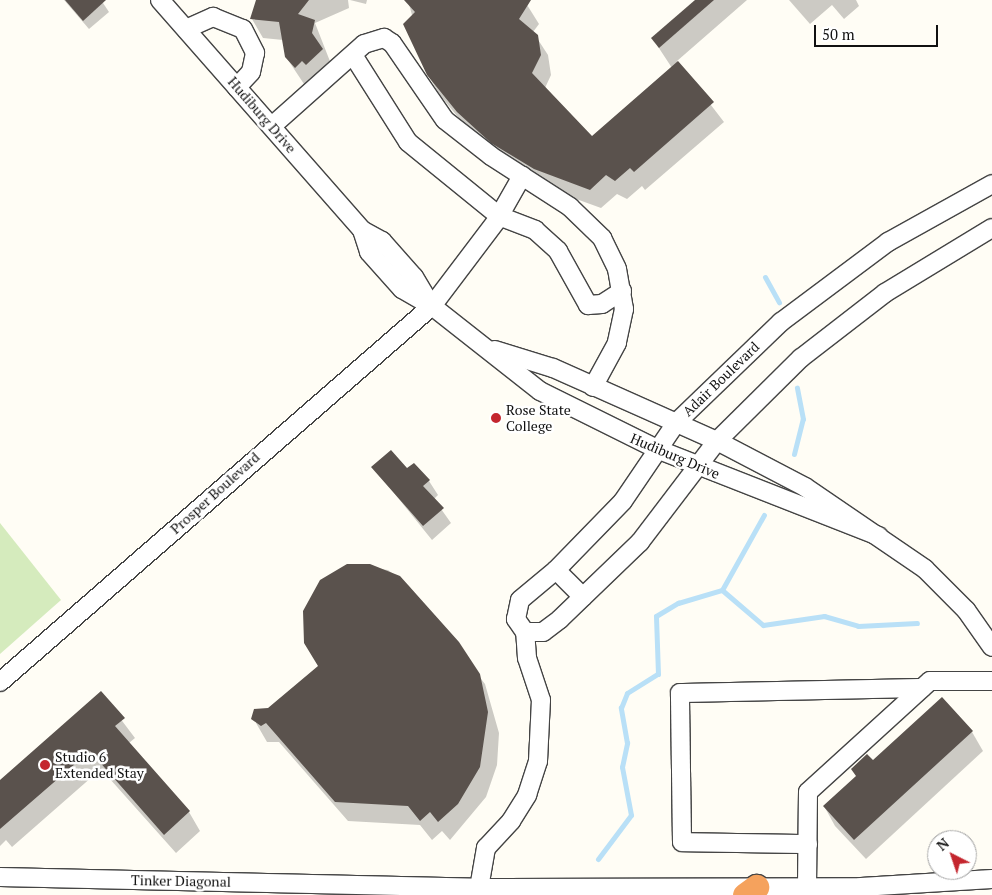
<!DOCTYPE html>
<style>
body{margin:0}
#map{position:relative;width:992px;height:895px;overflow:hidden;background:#fffdf5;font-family:"PT Serif",serif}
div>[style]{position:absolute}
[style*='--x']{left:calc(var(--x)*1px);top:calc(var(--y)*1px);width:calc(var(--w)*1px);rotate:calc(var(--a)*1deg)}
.green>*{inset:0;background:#d5ebbd}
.shadow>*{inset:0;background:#0003}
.stream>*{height:5px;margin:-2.5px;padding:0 2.5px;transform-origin:2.5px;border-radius:2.5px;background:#b9e0f7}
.building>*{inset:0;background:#5a524d}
.roads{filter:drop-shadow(1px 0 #444) drop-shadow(-1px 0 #444) drop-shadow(0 1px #444) drop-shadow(0 -1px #444)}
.minor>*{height:18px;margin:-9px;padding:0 9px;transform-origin:9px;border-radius:9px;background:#fff}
.highway>*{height:25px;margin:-12.5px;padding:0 12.5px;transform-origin:12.5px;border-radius:12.5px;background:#f5a25d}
.dots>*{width:14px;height:14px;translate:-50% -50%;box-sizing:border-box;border:2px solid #fff;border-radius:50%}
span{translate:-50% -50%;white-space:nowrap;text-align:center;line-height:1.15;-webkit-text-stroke:5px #fff;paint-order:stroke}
.street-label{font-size:14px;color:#111}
.poi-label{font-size:14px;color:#111}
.left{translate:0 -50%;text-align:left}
.north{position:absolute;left:927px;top:830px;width:50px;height:50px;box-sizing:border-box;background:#fff;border:1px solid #a0a0a0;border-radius:50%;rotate:319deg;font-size:14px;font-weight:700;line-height:20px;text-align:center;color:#111}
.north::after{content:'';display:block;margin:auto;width:18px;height:22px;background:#c4262e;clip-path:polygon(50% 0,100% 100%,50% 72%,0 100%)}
.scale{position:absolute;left:814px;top:25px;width:124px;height:22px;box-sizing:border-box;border:2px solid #111;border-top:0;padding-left:6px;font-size:15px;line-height:18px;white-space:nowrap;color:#111;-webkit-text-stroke:4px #fff;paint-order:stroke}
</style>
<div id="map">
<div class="green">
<i style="clip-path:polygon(0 523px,61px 600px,0 654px)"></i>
</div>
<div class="shadow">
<i style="clip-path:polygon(64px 0,101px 0,109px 12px,89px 29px)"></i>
<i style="clip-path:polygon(257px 0,348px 0,349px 8px,315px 23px,333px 69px,306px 87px,286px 57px,283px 40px,263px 38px,252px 19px)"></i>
<i style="clip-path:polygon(350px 0,367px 0,366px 4px)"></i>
<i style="clip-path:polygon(413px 0,524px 0,539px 24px,533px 32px,548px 55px,551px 75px,545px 88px,592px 138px,672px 68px,653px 39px,697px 0,747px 0,677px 61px,724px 122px,645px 190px,642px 186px,627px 199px,617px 194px,601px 208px,546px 188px,470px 132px,440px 95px,428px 75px,409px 4px)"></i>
<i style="clip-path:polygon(789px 0,856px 0,859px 6px,844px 19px,832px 5px,810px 24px)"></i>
<i style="clip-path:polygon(414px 464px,429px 481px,438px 495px,434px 499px,451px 523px,432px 540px,373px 467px,407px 470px)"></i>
<i style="clip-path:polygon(348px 565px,388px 570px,409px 586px,485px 684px,499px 733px,497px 765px,486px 797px,450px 840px,442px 831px,432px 840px,420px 825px,348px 821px,279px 742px,267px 742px,256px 723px,255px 710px,269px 709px,319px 666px)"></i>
<i style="clip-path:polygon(101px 693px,135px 738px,129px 743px,189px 812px,200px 831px,176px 853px,101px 769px,12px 847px,6px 840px,0 846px,0 782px)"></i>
<i style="clip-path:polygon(972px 732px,983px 751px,866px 859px,835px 826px,824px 806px,873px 762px)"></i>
</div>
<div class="stream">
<i style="--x:765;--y:277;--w:29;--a:61"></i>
<i style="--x:794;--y:454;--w:36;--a:-76"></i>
<i style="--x:803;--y:419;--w:32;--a:-101"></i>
<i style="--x:722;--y:590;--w:86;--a:-60.8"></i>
<i style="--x:598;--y:859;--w:55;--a:-53.1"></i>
<i style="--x:631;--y:815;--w:49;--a:-100.6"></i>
<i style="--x:622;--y:767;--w:25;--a:-78"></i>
<i style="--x:627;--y:743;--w:36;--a:-100"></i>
<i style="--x:621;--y:708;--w:16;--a:-68"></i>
<i style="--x:627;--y:693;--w:36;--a:-32"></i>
<i style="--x:658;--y:674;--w:58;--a:-92"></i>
<i style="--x:656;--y:616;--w:26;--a:-31"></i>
<i style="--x:678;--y:603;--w:46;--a:-16.5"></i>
<i style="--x:722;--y:590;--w:54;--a:40.5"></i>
<i style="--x:763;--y:625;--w:62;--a:-8.4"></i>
<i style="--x:824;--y:616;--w:35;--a:16"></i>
<i style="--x:858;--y:626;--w:59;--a:-2.9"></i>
</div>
<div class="building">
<i style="clip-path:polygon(65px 0,106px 0,83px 21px)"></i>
<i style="clip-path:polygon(256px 0,309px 0,298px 14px,315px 20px,312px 33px,323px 49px,306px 65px,302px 61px,295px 68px,285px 57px,279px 22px,250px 19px)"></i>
<i style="clip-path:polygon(404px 0,531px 0,519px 19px,538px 35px,541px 55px,532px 73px,592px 136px,678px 61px,714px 102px,634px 172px,630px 168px,615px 181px,606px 175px,590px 190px,534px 169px,491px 143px,457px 112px,427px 75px,403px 24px,415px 12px)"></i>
<i style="clip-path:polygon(695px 0,714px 0,659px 48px,651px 38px)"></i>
<i style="clip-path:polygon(391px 450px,407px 468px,414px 463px,430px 480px,423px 486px,444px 508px,423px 526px,371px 467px)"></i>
<i style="clip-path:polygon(347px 564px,370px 564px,400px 576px,459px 642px,480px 674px,488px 712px,480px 767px,458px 804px,438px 822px,430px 812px,420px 821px,408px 806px,335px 802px,266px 723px,261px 726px,251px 719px,254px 709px,268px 708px,318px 666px,304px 643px,303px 611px,320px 580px)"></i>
<i style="clip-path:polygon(101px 691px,125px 718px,115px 726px,190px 811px,164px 835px,90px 751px,0 829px,0 780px)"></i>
<i style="clip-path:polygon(942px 697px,973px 731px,854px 840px,823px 806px,856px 776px,851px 769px,867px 754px,873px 760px)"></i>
</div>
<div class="roads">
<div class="minor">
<i style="--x:160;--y:0;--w:306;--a:48.7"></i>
<i style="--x:362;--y:230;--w:23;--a:29"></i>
<i style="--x:382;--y:241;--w:48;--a:48.4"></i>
<i style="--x:414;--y:277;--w:33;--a:59"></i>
<i style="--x:186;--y:29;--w:30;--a:-24"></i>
<i style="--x:213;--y:17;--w:32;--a:22"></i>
<i style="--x:243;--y:29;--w:27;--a:63"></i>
<i style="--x:255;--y:53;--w:19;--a:102"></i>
<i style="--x:251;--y:72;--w:21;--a:133"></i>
<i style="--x:353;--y:55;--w:103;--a:57.7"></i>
<i style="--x:408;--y:142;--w:117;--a:39.1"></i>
<i style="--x:499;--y:216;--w:39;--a:21"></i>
<i style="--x:535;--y:230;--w:31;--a:42"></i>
<i style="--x:558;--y:251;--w:62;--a:60.9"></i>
<i style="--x:588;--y:305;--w:14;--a:-4"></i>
<i style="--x:602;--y:304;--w:24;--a:-33"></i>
<i style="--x:272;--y:126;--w:123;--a:-41.7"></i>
<i style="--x:364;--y:44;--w:21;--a:-17"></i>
<i style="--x:384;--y:38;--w:9;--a:32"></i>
<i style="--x:392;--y:43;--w:93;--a:55.5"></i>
<i style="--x:445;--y:120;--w:58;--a:38"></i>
<i style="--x:491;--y:156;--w:94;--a:32.8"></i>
<i style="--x:570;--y:207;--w:45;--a:44.1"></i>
<i style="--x:602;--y:238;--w:34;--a:64"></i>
<i style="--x:617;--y:269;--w:41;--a:80.1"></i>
<i style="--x:624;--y:309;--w:35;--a:102"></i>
<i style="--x:617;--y:343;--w:50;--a:118.6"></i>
<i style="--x:362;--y:230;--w:23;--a:72"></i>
<i style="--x:369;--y:252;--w:50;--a:48.3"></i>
<i style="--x:402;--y:289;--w:34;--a:30"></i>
<i style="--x:432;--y:306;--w:137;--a:38.2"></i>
<i style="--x:540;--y:391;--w:133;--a:26.4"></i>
<i style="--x:659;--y:450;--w:236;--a:21.4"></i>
<i style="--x:495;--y:350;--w:61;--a:17.2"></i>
<i style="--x:553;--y:368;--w:180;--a:24"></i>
<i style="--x:717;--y:441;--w:99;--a:27.6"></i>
<i style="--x:805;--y:487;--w:145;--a:34.3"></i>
<i style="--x:925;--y:569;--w:58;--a:45"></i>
<i style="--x:966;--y:610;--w:45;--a:54.9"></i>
<i style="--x:556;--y:570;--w:38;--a:45"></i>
<i style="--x:525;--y:632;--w:18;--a:0"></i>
<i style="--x:543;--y:632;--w:21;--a:-37"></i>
<i style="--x:560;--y:619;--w:111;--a:-43.9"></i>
<i style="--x:640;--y:542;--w:127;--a:-52.7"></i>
<i style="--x:717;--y:441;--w:118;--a:-44.7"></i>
<i style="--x:801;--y:358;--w:106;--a:-37.7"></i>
<i style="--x:885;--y:293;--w:125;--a:-31.3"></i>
<i style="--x:0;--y:682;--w:573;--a:-41.04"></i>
<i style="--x:432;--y:306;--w:108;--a:-52.9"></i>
<i style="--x:497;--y:220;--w:51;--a:-60.4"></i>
<i style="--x:808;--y:844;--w:126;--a:-179.1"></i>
<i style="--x:682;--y:842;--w:149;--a:-90.8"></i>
<i style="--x:680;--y:693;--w:242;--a:-1.2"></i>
<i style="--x:0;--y:877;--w:479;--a:1.3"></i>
<i style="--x:479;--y:888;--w:382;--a:-0.1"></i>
<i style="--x:861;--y:887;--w:131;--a:-3.5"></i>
<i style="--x:807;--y:887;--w:95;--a:-89.4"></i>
<i style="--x:808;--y:792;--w:165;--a:-42.3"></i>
<i style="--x:930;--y:681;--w:62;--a:0"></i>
<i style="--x:479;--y:888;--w:41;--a:-80.1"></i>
<i style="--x:486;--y:848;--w:37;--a:-47"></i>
<i style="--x:511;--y:821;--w:31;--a:-58"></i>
<i style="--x:527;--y:795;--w:36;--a:-72"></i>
<i style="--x:538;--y:761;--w:61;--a:-87.2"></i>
<i style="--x:541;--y:700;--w:44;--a:-108.4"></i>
<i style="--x:527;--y:658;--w:26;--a:-94"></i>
<i style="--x:525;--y:632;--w:16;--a:-125"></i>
<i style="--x:516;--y:619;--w:19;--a:-78"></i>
<i style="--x:520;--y:600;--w:47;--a:-39.8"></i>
<i style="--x:556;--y:570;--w:96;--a:-45.8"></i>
<i style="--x:623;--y:501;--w:94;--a:-55.8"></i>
<i style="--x:676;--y:423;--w:146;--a:-43.9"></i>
<i style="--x:781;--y:322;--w:134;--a:-36.8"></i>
<i style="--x:888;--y:242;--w:119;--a:-29.1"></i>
</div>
<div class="highway">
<i style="--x:745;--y:895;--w:14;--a:-36"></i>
</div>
</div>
<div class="dots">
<i style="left:496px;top:418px;background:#c4262e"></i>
<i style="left:45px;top:765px;background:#c4262e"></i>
</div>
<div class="street-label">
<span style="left:262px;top:115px;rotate:49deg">Hudiburg Drive</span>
<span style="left:721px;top:379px;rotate:-44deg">Adair Boulevard</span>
<span style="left:675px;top:456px;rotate:23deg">Hudiburg Drive</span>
<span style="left:215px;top:493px;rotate:-42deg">Prosper Boulevard</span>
<span style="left:181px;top:881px;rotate:1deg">Tinker Diagonal</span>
</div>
<div class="poi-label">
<span class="left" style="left:506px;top:418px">Rose State<br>College</span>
<span class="left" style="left:55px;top:765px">Studio 6<br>Extended Stay</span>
</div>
<div class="north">N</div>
<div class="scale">50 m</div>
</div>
